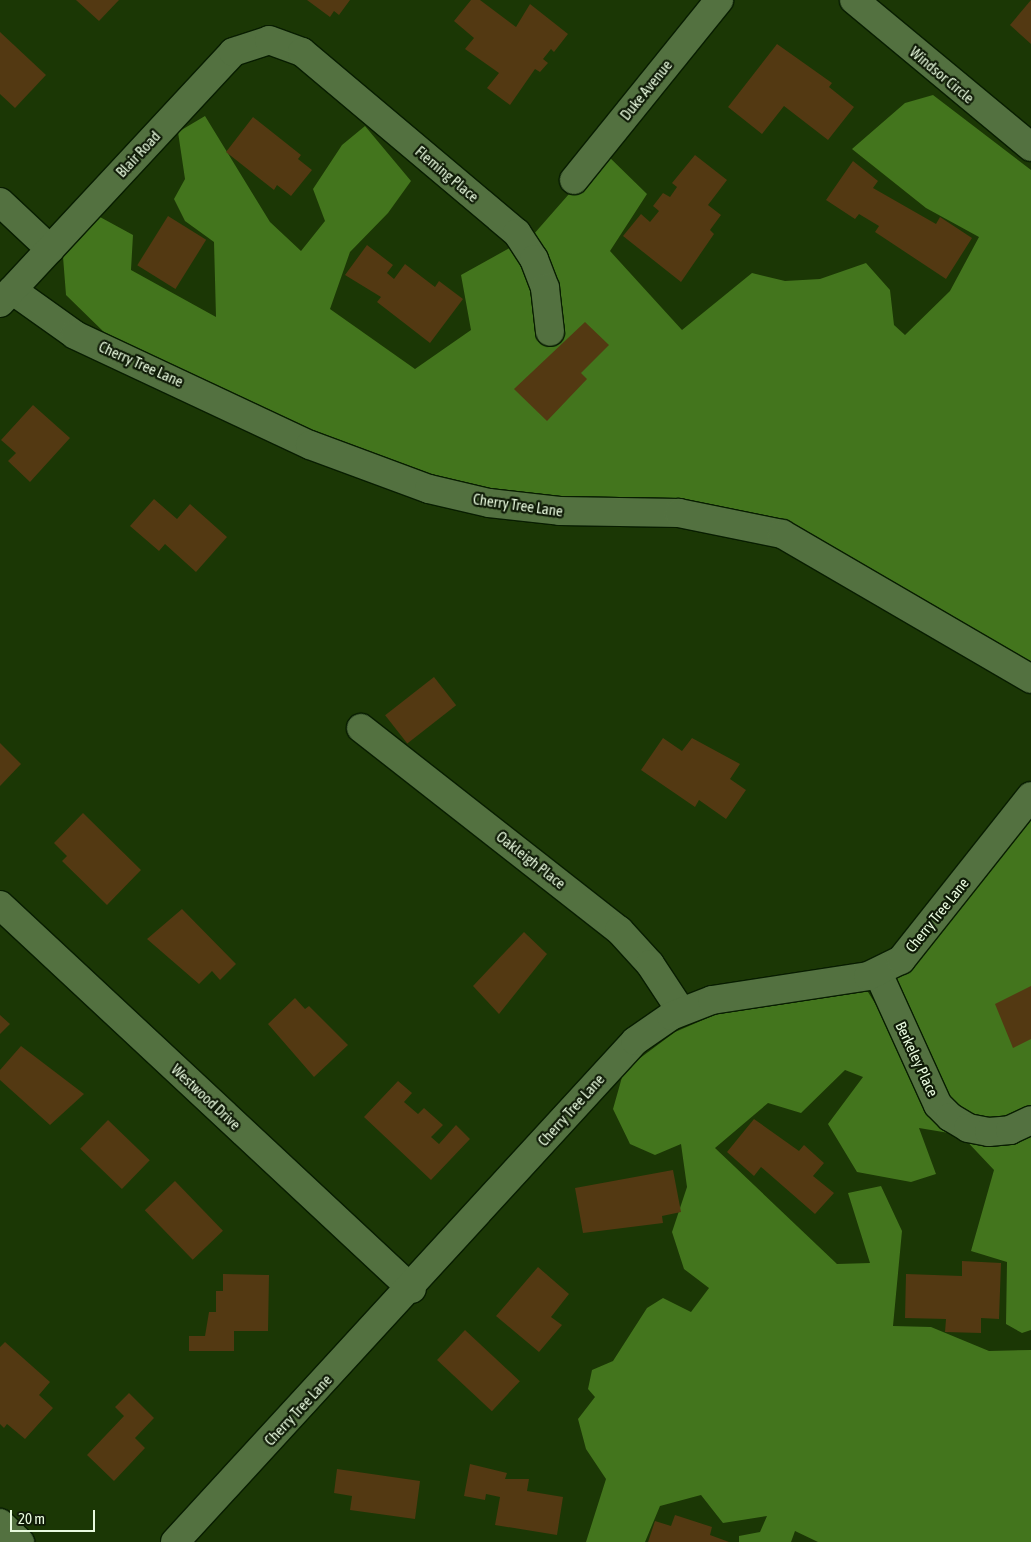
<!DOCTYPE html>
<style>
body{margin:0}
#map{position:relative;width:1031px;height:1542px;overflow:hidden;background:#1b3705;font-family:"Asap Condensed",sans-serif}
div>[style]{position:absolute}
[style*='--x']{left:calc(var(--x)*1px);top:calc(var(--y)*1px);width:calc(var(--w)*1px);rotate:calc(var(--a)*1deg)}
.forest>*{inset:0;background:#43751d}
.building>*{inset:0;background:#533912;transform-origin:0 0}
.roads{filter:drop-shadow(1px 0 #081d00) drop-shadow(-1px 0 #081d00) drop-shadow(0 1px #081d00) drop-shadow(0 -1px #081d00)}
.minor>*{height:28px;margin:-14px;padding:0 14px;transform-origin:14px;border-radius:14px;background:#537140}
span{translate:-50% -50%;white-space:nowrap;text-align:center;line-height:1.15;-webkit-text-stroke:4.5px #0f1b07;paint-order:stroke}
.street-label{font-size:15px;color:#e8fade}
.scale{position:absolute;left:10px;top:1510px;width:85px;height:22px;box-sizing:border-box;border:2px solid #e8fade;border-top:0;padding-left:6px;font-size:15px;line-height:18px;white-space:nowrap;color:#e8fade;-webkit-text-stroke:4px #0f1b07;paint-order:stroke}
</style>
<div id="map">
<div class="forest">
<i style="clip-path:polygon(933px 95px,1031px 170px,1031px 664px,785px 528px,585px 506px,413px 478px,110px 338px,66px 295px,62px 244px,100px 217px,133px 235px,131px 270px,216px 317px,214px 242px,185px 221px,174px 199px,185px 179px,178px 132px,205px 116px,270px 222px,301px 251px,325px 221px,313px 189px,342px 145px,365px 126px,411px 181px,388px 213px,350px 252px,330px 309px,415px 369px,471px 330px,461px 275px,533px 235px,605px 153px,647px 194px,610px 251px,682px 330px,752px 273px,785px 281px,820px 279px,866px 263px,890px 290px,894px 325px,905px 335px,950px 291px,979px 237px,926px 208px,852px 149px,905px 103px)"></i>
<i style="clip-path:polygon(1031px 807px,1031px 1113px,987px 1126px,941px 1099px,887px 976px)"></i>
<i style="clip-path:polygon(863px 984px,950px 1123px,949px 1133px,919px 1128px,936px 1174px,911px 1182px,857px 1172px,828px 1124px,863px 1077px,845px 1070px,801px 1113px,768px 1103px,715px 1148px,837px 1264px,870px 1263px,848px 1193px,881px 1186px,902px 1231px,893px 1326px,931px 1327px,989px 1351px,1031px 1350px,1031px 1542px,818px 1542px,795px 1531px,791px 1542px,739px 1542px,739px 1536px,760px 1532px,767px 1516px,723px 1523px,701px 1495px,660px 1506px,645px 1542px,586px 1542px,606px 1479px,586px 1449px,578px 1419px,595px 1397px,588px 1389px,592px 1370px,613px 1361px,647px 1308px,663px 1298px,691px 1312px,709px 1288px,684px 1269px,672px 1232px,687px 1187px,681px 1144px,655px 1155px,630px 1144px,613px 1109px,624px 1070px,675px 1032px,726px 1010px)"></i>
<i style="clip-path:polygon(960px 1134px,1031px 1135px,1031px 1330px,1022px 1333px,1006px 1324px,1007px 1262px,971px 1251px,994px 1170px)"></i>
</div>
<div class="building">
<i style="clip-path:polygon(76px 0,119px 0,99px 21px)"></i>
<i style="clip-path:polygon(307px 0,350px 0,339px 15px,334px 11px,330px 17px)"></i>
<i style="clip-path:polygon(471px 0,480px 0,516px 27px,530px 4px,568px 34px,554px 52px,551px 49px,543px 59px,548px 63px,540px 72px,535px 69px,510px 105px,487px 88px,499px 73px,465px 49px,474px 38px,454px 21px)"></i>
<i style="clip-path:polygon(1031px 0,1031px 44px,1010px 25px)"></i>
<i style="clip-path:polygon(0 32px,46px 75px,15px 108px,0 94px)"></i>
<i style="clip-path:polygon(777px 44px,832px 83px,829px 87px,854px 107px,828px 140px,784px 106px,762px 134px,728px 107px)"></i>
<i style="clip-path:polygon(253px 117px,301px 155px,298px 159px,312px 170px,291px 196px,277px 185px,274px 190px,226px 152px)"></i>
<i style="clip-path:polygon(695px 155px,727px 180px,708px 205px,721px 215px,710px 230px,714px 234px,681px 282px,623px 236px,641px 214px,650px 222px,659px 211px,653px 206px,663px 193px,670px 197px,677px 187px,672px 183px)"></i>
<i style="clip-path:polygon(853px 161px,878px 181px,873px 188px,936px 224px,940px 217px,972px 238px,946px 279px,875px 232px,879px 226px,859px 214px,855px 219px,826px 200px)"></i>
<i style="left:168px;top:216px;width:45px;height:58px;rotate:32deg"></i>
<i style="clip-path:polygon(367px 245px,393px 265px,387px 273px,394px 279px,405px 264px,435px 287px,439px 281px,463px 299px,430px 343px,377px 302px,381px 297px,345px 275px)"></i>
<i style="clip-path:polygon(585px 322px,609px 345px,581px 373px,587px 379px,547px 421px,514px 389px)"></i>
<i style="clip-path:polygon(33px 405px,70px 438px,30px 482px,8px 461px,16px 453px,1px 440px)"></i>
<i style="clip-path:polygon(154px 499px,177px 519px,190px 504px,227px 537px,196px 572px,165px 544px,159px 551px,130px 526px)"></i>
<i style="left:434px;top:677px;width:36px;height:62px;rotate:52deg"></i>
<i style="clip-path:polygon(663px 738px,682px 751px,692px 738px,740px 764px,730px 779px,746px 790px,726px 819px,699px 800px,695px 807px,641px 770px)"></i>
<i style="clip-path:polygon(0 743px,21px 764px,0 786px)"></i>
<i style="clip-path:polygon(83px 813px,141px 870px,107px 905px,62px 861px,67px 856px,54px 843px)"></i>
<i style="clip-path:polygon(182px 909px,236px 964px,220px 980px,212px 971px,199px 984px,147px 939px)"></i>
<i style="clip-path:polygon(524px 932px,547px 954px,499px 1014px,473px 986px)"></i>
<i style="clip-path:polygon(1031px 986px,1031px 1039px,1013px 1048px,995px 1004px)"></i>
<i style="clip-path:polygon(295px 998px,305px 1009px,309px 1006px,348px 1045px,314px 1077px,268px 1024px)"></i>
<i style="clip-path:polygon(0 1015px,10px 1024px,0 1034px)"></i>
<i style="clip-path:polygon(21px 1046px,84px 1094px,50px 1125px,0 1080px,0 1070px)"></i>
<i style="clip-path:polygon(398px 1081px,412px 1093px,404px 1102px,418px 1114px,424px 1108px,443px 1125px,431px 1137px,439px 1144px,456px 1125px,470px 1139px,431px 1180px,364px 1117px)"></i>
<i style="clip-path:polygon(754px 1119px,799px 1151px,804px 1145px,824px 1163px,813px 1176px,834px 1193px,815px 1214px,761px 1167px,754px 1176px,727px 1152px)"></i>
<i style="left:108px;top:1120px;width:58px;height:40px;rotate:44deg"></i>
<i style="clip-path:polygon(673px 1170px,681px 1212px,662px 1216px,663px 1223px,583px 1233px,575px 1188px)"></i>
<i style="left:175px;top:1181px;width:69px;height:42px;rotate:46deg"></i>
<i style="clip-path:polygon(962px 1261px,1001px 1263px,999px 1319px,981px 1318px,981px 1333px,945px 1332px,946px 1319px,905px 1318px,906px 1274px,962px 1276px)"></i>
<i style="clip-path:polygon(538px 1267px,569px 1294px,551px 1317px,562px 1325px,539px 1352px,496px 1316px)"></i>
<i style="clip-path:polygon(223px 1274px,269px 1275px,268px 1331px,234px 1331px,234px 1351px,189px 1351px,189px 1336px,205px 1336px,209px 1312px,216px 1312px,216px 1291px,223px 1291px)"></i>
<i style="left:465px;top:1330px;width:75px;height:41px;rotate:43deg"></i>
<i style="clip-path:polygon(5px 1342px,50px 1382px,39px 1395px,53px 1408px,25px 1439px,7px 1424px,4px 1428px,0 1424px,0 1347px)"></i>
<i style="clip-path:polygon(129px 1393px,154px 1418px,135px 1438px,145px 1448px,114px 1481px,87px 1455px,124px 1416px,115px 1407px)"></i>
<i style="clip-path:polygon(470px 1464px,507px 1473px,505px 1479px,529px 1479px,527px 1491px,563px 1497px,557px 1535px,495px 1525px,500px 1497px,486px 1494px,485px 1500px,464px 1496px)"></i>
<i style="clip-path:polygon(337px 1469px,420px 1481px,415px 1519px,350px 1510px,352px 1496px,334px 1493px)"></i>
<i style="clip-path:polygon(675px 1515px,712px 1527px,710px 1535px,729px 1542px,648px 1542px,655px 1521px,671px 1526px)"></i>
</div>
<div class="roads">
<div class="minor">
<i style="--x:854;--y:0;--w:230;--a:39.7"></i>
<i style="--x:574;--y:180;--w:231;--a:-51.1"></i>
<i style="--x:0;--y:202;--w:69;--a:43.2"></i>
<i style="--x:12;--y:290;--w:77;--a:35.5"></i>
<i style="--x:75;--y:335;--w:259;--a:25.1"></i>
<i style="--x:310;--y:445;--w:127;--a:20.3"></i>
<i style="--x:429;--y:489;--w:62;--a:13.1"></i>
<i style="--x:489;--y:503;--w:71;--a:6.4"></i>
<i style="--x:560;--y:511;--w:119;--a:1"></i>
<i style="--x:679;--y:513;--w:105;--a:11.5"></i>
<i style="--x:782;--y:534;--w:288;--a:30.2"></i>
<i style="--x:0;--y:303;--w:342;--a:-47.1"></i>
<i style="--x:233;--y:52;--w:38;--a:-18"></i>
<i style="--x:269;--y:40;--w:35;--a:20"></i>
<i style="--x:302;--y:52;--w:281;--a:40.1"></i>
<i style="--x:517;--y:233;--w:31;--a:57"></i>
<i style="--x:534;--y:259;--w:31;--a:69"></i>
<i style="--x:545;--y:288;--w:44;--a:83.5"></i>
<i style="--x:361;--y:728;--w:328;--a:38.1"></i>
<i style="--x:619;--y:930;--w:46;--a:47.6"></i>
<i style="--x:650;--y:964;--w:56;--a:56.6"></i>
<i style="--x:0;--y:905;--w:563;--a:42.99"></i>
<i style="--x:878;--y:973;--w:145;--a:65.6"></i>
<i style="--x:938;--y:1105;--w:17;--a:45"></i>
<i style="--x:950;--y:1117;--w:21;--a:31"></i>
<i style="--x:968;--y:1128;--w:21;--a:11"></i>
<i style="--x:989;--y:1132;--w:21;--a:-5"></i>
<i style="--x:1010;--y:1130;--w:23;--a:-25"></i>
<i style="--x:0;--y:1523;--w:28;--a:44"></i>
<i style="--x:175;--y:1542;--w:680;--a:-47.44"></i>
<i style="--x:635;--y:1041;--w:44;--a:-34.8"></i>
<i style="--x:671;--y:1016;--w:44;--a:-21.3"></i>
<i style="--x:712;--y:1000;--w:158;--a:-8.7"></i>
<i style="--x:868;--y:976;--w:37;--a:-26"></i>
<i style="--x:901;--y:960;--w:209;--a:-51.6"></i>
</div>
</div>
<div class="street-label">
<span style="left:942px;top:75px;rotate:40deg">Windsor Circle</span>
<span style="left:646px;top:90px;rotate:-51deg">Duke Avenue</span>
<span style="left:138px;top:154px;rotate:-47deg">Blair Road</span>
<span style="left:447px;top:174px;rotate:40deg">Fleming Place</span>
<span style="left:141px;top:364px;rotate:24deg">Cherry Tree Lane</span>
<span style="left:518px;top:505px;rotate:8deg">Cherry Tree Lane</span>
<span style="left:531px;top:860px;rotate:38deg">Oakleigh Place</span>
<span style="left:937px;top:915px;rotate:-51deg">Cherry Tree Lane</span>
<span style="left:917px;top:1059px;rotate:65deg">Berkeley Place</span>
<span style="left:206px;top:1097px;rotate:43deg">Westwood Drive</span>
<span style="left:571px;top:1110px;rotate:-48deg">Cherry Tree Lane</span>
<span style="left:298px;top:1410px;rotate:-47deg">Cherry Tree Lane</span>
</div>
<div class="scale">20 m</div>
</div>
